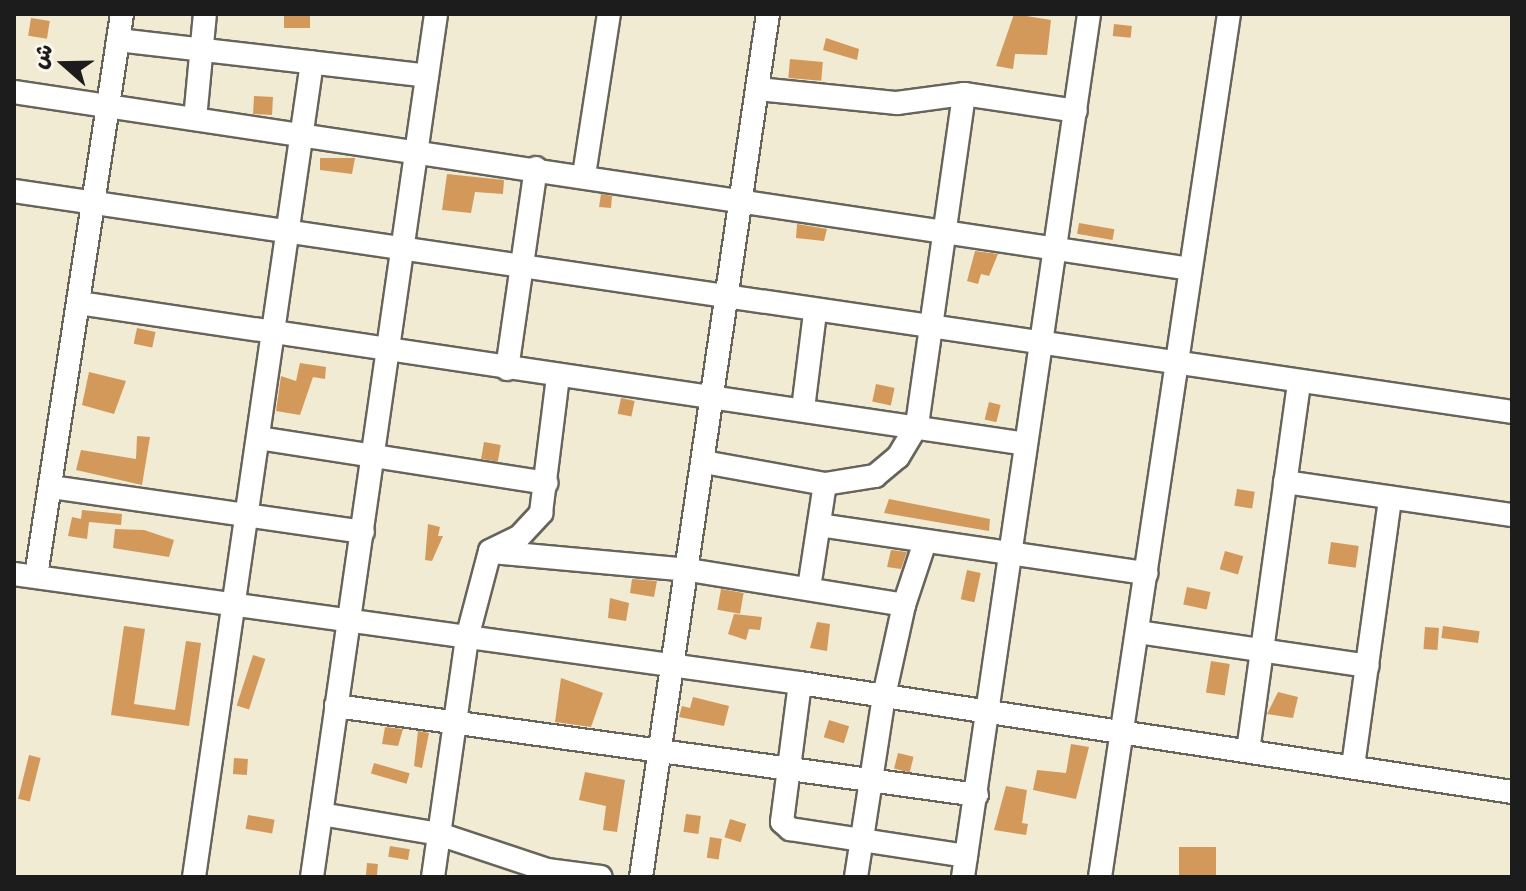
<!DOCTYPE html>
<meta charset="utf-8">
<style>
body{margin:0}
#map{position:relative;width:1526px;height:891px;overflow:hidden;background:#f1ebd4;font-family:Mali,"Playpen Sans Arabic",sans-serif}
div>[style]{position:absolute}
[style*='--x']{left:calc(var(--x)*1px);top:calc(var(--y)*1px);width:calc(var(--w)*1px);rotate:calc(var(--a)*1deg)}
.building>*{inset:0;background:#d3995a;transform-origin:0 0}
.roads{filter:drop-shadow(2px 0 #67645c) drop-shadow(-2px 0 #67645c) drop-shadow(0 2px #67645c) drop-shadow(0 -2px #67645c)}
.minor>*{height:22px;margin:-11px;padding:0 11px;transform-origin:11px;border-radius:11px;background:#fff}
span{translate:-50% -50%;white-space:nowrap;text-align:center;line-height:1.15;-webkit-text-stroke:6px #fbf7ec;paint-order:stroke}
.frame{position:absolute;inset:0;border:16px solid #1c1c1c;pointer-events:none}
.north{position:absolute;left:24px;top:24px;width:80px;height:80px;-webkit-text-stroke:6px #fbf7ec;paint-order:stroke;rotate:290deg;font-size:22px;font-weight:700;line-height:32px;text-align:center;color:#1c1c1c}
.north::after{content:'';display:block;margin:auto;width:28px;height:36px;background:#1c1c1c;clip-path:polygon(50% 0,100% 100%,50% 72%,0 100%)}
</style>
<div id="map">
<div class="building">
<i style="clip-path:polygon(1014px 14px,1051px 20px,1047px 55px,1015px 54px,1013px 69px,996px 66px)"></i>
<i style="left:310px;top:16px;width:12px;height:26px;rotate:90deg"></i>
<i style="left:31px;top:18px;width:19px;height:18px;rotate:9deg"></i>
<i style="left:1114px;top:24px;width:18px;height:12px;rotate:6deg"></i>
<i style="clip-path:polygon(826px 38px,859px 49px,857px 60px,823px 50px)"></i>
<i style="left:790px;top:59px;width:33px;height:19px;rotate:5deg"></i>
<i style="left:254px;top:96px;width:19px;height:18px;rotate:3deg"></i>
<i style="clip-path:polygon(320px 158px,355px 158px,352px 174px,320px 170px)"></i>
<i style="clip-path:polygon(447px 174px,504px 180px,503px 194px,475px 192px,471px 213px,442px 210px)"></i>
<i style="clip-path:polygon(601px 194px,612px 196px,611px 208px,599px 207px)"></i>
<i style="left:1079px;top:223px;width:36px;height:11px;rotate:10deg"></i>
<i style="clip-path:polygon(797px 224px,827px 229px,824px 241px,796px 238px)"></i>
<i style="clip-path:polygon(975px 251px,998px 254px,989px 276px,981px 274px,978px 284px,967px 281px)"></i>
<i style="left:137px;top:328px;width:19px;height:16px;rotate:12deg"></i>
<i style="clip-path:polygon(300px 363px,326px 367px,325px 379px,313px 377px,300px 415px,276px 411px,281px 376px,296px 381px)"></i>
<i style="clip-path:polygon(89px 372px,126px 381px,114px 414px,82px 405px)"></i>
<i style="left:876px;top:384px;width:19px;height:18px;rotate:12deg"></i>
<i style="left:621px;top:398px;width:14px;height:16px;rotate:12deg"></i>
<i style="left:989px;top:402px;width:12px;height:18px;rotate:14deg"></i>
<i style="clip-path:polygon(137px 436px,150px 437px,142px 485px,76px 470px,81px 450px,136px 459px)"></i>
<i style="left:484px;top:442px;width:17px;height:17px;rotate:10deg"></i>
<i style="left:1237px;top:489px;width:18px;height:17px;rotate:9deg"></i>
<i style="clip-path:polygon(889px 499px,990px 519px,989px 531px,884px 513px)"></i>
<i style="clip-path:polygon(82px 510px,122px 514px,121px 525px,89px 522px,87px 539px,68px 536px,72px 517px,81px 519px)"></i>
<i style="clip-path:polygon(428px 524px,440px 527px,438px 536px,443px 536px,432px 561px,425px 560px)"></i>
<i style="clip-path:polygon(115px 529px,144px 530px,174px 540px,169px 557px,113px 548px)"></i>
<i style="left:1331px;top:542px;width:28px;height:22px;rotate:8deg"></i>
<i style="clip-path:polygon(891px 550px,907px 552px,901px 569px,887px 567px)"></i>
<i style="left:1225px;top:551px;width:19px;height:19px;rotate:16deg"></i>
<i style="left:967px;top:570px;width:14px;height:30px;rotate:12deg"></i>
<i style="clip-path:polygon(632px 579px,657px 581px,654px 597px,630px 593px)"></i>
<i style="left:1187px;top:587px;width:24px;height:18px;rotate:12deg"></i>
<i style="left:721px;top:589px;width:23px;height:21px;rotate:10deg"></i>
<i style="clip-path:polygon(610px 598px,629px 603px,626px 621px,608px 618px)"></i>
<i style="clip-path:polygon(734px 614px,762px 617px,760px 630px,749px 629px,746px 640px,728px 634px)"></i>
<i style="clip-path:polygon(817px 622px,830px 624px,827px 651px,810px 648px)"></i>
<i style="clip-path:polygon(124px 626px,145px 629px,134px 704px,175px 710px,186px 641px,201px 643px,189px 726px,111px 715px)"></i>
<i style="left:1443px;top:626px;width:37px;height:12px;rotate:8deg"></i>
<i style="left:1425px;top:627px;width:14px;height:22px;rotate:4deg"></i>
<i style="left:253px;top:655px;width:13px;height:53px;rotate:18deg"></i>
<i style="left:1211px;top:661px;width:19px;height:32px;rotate:9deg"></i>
<i style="clip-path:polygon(561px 678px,603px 693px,591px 727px,555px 722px)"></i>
<i style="clip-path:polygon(1278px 692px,1298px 697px,1293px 718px,1267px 714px)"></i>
<i style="clip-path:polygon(693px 697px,729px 706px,724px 726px,679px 717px,682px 706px,690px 708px)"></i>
<i style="left:829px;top:720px;width:21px;height:18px;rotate:17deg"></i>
<i style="clip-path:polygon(385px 727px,403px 729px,398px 746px,382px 744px)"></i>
<i style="clip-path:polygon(418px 731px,429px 733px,422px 768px,414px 766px)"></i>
<i style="clip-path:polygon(1071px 744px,1089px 747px,1076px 799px,1033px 790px,1037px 770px,1066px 773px)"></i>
<i style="left:898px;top:753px;width:16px;height:16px;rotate:14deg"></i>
<i style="left:29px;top:755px;width:12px;height:45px;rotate:14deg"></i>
<i style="left:234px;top:758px;width:14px;height:16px;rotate:4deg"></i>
<i style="left:374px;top:763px;width:37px;height:11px;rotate:16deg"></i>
<i style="clip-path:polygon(585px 772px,625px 780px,617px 832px,603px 830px,606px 806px,579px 800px)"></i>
<i style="clip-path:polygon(1006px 786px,1027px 790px,1022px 823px,1028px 824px,1026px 835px,994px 830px)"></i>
<i style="left:686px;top:814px;width:15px;height:18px;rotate:8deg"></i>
<i style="left:248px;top:815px;width:27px;height:14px;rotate:10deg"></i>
<i style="left:730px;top:819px;width:17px;height:19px;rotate:17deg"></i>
<i style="left:710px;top:837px;width:12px;height:21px;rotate:9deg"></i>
<i style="left:390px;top:846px;width:20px;height:11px;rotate:9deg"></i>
<i style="left:1179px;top:847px;width:37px;height:30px"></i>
<i style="left:367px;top:863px;width:11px;height:13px;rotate:5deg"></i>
</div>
<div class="roads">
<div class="minor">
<i style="--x:118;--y:40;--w:311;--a:6.6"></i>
<i style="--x:758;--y:89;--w:140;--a:5.8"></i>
<i style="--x:897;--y:103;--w:68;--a:-7.7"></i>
<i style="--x:964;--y:94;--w:113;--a:8.6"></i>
<i style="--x:14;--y:92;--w:1189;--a:8.56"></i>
<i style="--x:195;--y:119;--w:105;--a:-84.6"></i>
<i style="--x:584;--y:175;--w:163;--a:-81.2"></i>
<i style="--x:14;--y:191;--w:1514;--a:8.39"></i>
<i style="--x:79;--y:303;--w:957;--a:8.47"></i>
<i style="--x:507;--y:369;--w:203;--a:-81.8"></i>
<i style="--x:803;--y:409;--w:98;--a:-82.9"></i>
<i style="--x:259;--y:438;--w:291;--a:8.9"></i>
<i style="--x:704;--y:462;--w:123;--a:10.3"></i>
<i style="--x:825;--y:484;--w:51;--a:-9.1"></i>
<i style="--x:875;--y:476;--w:30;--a:-40"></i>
<i style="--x:898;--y:457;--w:37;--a:-59"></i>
<i style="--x:917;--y:425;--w:334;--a:-81.9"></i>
<i style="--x:1285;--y:482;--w:229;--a:8.3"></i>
<i style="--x:51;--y:487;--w:315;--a:8.2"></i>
<i style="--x:819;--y:525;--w:331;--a:8.4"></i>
<i style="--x:492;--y:552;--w:198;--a:5.2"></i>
<i style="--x:689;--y:570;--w:218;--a:9.2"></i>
<i style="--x:14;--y:574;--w:794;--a:7.9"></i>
<i style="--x:800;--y:683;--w:720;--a:8.7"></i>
<i style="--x:36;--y:576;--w:569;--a:-81.3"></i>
<i style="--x:809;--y:588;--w:105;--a:-81.3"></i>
<i style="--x:1138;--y:632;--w:232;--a:8.4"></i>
<i style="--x:800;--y:683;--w:140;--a:97.4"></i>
<i style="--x:782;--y:822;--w:11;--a:41"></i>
<i style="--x:790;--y:829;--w:178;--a:8.7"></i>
<i style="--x:336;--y:706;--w:647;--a:7.9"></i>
<i style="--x:1248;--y:751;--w:372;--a:-82.1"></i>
<i style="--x:1353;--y:766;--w:271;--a:-82.1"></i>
<i style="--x:321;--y:814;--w:120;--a:9.6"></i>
<i style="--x:439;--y:834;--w:114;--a:18.4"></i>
<i style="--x:547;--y:870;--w:54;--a:7.4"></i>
<i style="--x:194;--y:877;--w:823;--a:-81.76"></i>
<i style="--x:312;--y:877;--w:872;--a:-81.82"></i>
<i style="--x:433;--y:877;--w:241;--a:-81.9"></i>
<i style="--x:467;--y:638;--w:90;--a:-75.2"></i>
<i style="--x:490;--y:551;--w:32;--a:-26"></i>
<i style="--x:519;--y:537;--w:33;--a:-47"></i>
<i style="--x:541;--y:513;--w:138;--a:-82.9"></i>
<i style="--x:641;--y:877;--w:872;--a:-81.63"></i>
<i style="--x:856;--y:877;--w:183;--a:-81.2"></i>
<i style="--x:884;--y:696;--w:93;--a:-77.6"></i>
<i style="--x:904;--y:605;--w:66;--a:-71.6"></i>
<i style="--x:963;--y:877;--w:872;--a:-81.69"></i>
<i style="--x:1100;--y:877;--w:873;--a:-81.5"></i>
</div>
</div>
<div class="frame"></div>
<div class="north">ش</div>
</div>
